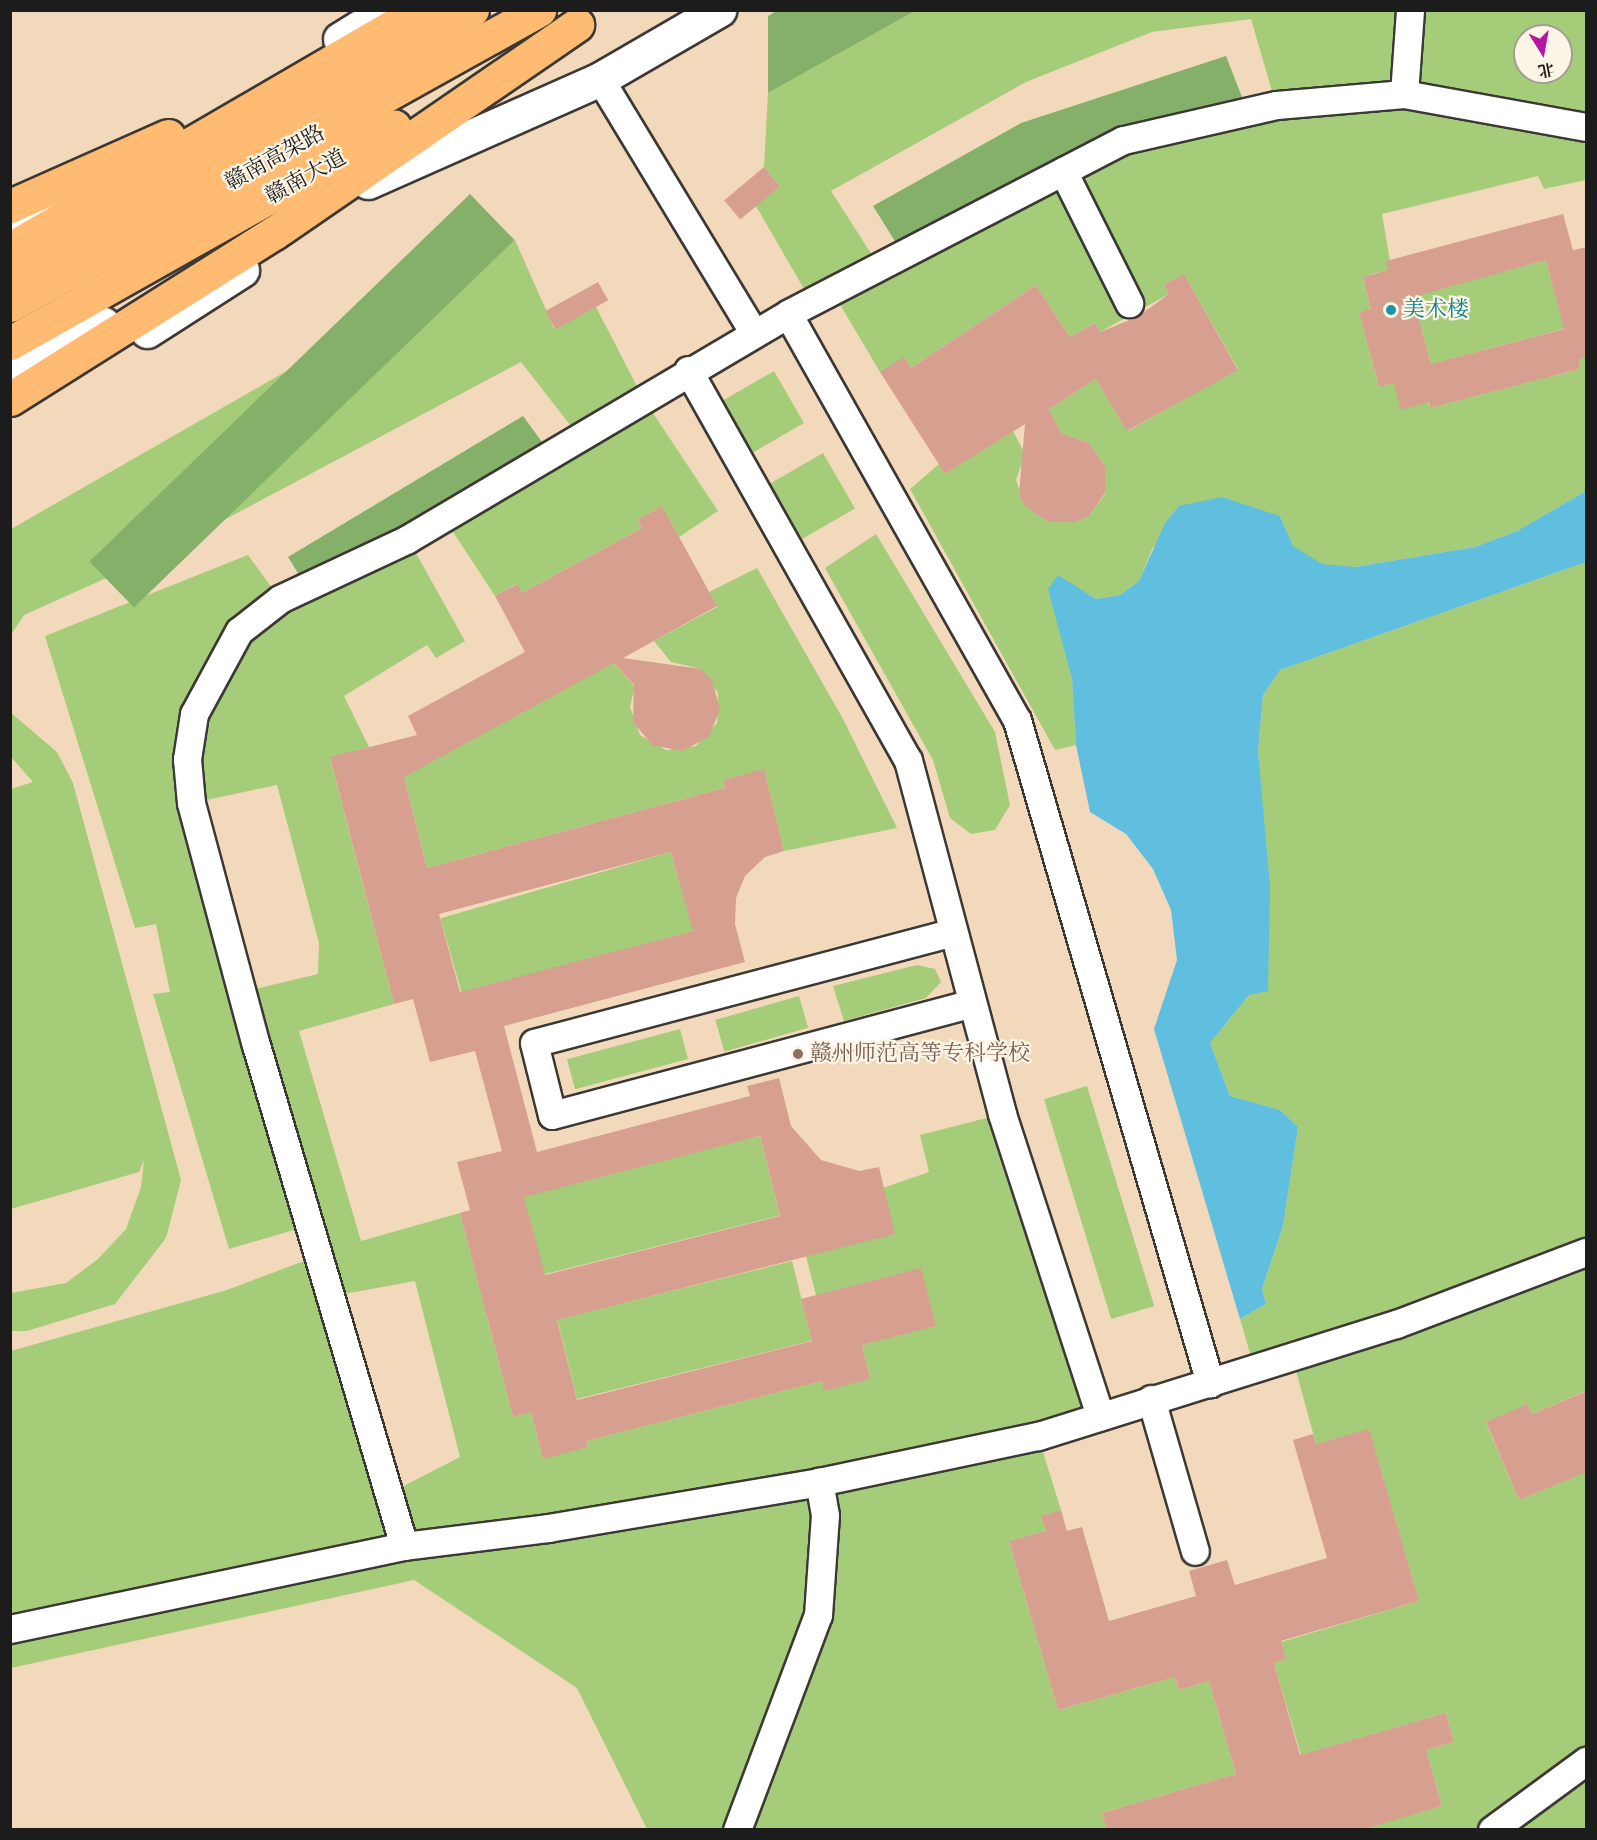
<!DOCTYPE html>
<meta charset="utf-8">
<style>
body{margin:0}
#map{position:relative;width:1597px;height:1840px;overflow:hidden;background:#f3d9bb;font-family:"IM FELL DW Pica","Noto Serif SC",serif}
div>[style]{position:absolute}
[style*='--x']{left:calc(var(--x)*1px);top:calc(var(--y)*1px);width:calc(var(--w)*1px);rotate:calc(var(--a)*1deg)}
.green>*{inset:0;background:#a5cd79;transform-origin:0 0}
.forest>*{inset:0;background:#84b069;transform-origin:0 0}
.water>*{inset:0;background:#60bede}
.building>*{inset:0;background:#d79f8f;transform-origin:0 0}
.roads{filter:drop-shadow(2px 0 #3c3834) drop-shadow(-2px 0 #3c3834) drop-shadow(0 2px #3c3834) drop-shadow(0 -2px #3c3834)}
.minor>*{height:27px;margin:-13.5px;padding:0 13.5px;transform-origin:13.5px;border-radius:13.5px;background:#fff}
.tertiary>*{height:33px;margin:-16.5px;padding:0 16.5px;transform-origin:16.5px;border-radius:16.5px;background:#fff}
.primary>*{height:33px;margin:-16.5px;padding:0 16.5px;transform-origin:16.5px;border-radius:16.5px;background:#ffbb71}
.trunk>*{height:33px;margin:-16.5px;padding:0 16.5px;transform-origin:16.5px;border-radius:16.5px;background:#ffbb71}
.dots>*{width:16px;height:16px;translate:-50% -50%;box-sizing:border-box;border:3px solid #fcf5e5;border-radius:50%}
span{translate:-50% -50%;white-space:nowrap;text-align:center;line-height:1.15;-webkit-text-stroke:4.5px #fcf5e5;paint-order:stroke}
.street-label{font-size:22px;color:#1c1c1c}
.culture-label{font-size:22px;color:#0d838f}
.left{translate:0 -50%;text-align:left}
.education-label{font-size:22px;color:#785e54}
.frame{position:absolute;inset:0;border:12px solid #1c1c1c;pointer-events:none}
.north{position:absolute;left:1513px;top:24px;width:60px;height:60px;box-sizing:border-box;background:#fcf5e5;border:2px solid #a29e95;border-radius:50%;rotate:169deg;font-size:16px;font-weight:700;line-height:24px;text-align:center;color:#1c1c1c}
.north::after{content:'';display:block;margin:auto;width:21px;height:27px;background:#b5179e;clip-path:polygon(50% 0,100% 100%,50% 72%,0 100%)}
</style>
<div id="map">
<div class="green">
<i style="clip-path:polygon(evenodd,915px 11px,1586px 11px,1586px 180px,1544px 189px,1538px 176px,1382px 214px,1397px 302px,1379px 272px,1363px 277px,1371px 309px,1359px 312px,1379px 387px,1394px 383px,1427px 395px,1430px 408px,1580px 369px,1579px 359px,1586px 357px,1586px 491px,1517px 531px,1475px 547px,1355px 567px,1322px 565px,1293px 546px,1280px 516px,1153px 547px,1139px 581px,1120px 595px,1096px 599px,1058px 576px,1049px 588px,1072px 679px,1076px 745px,1055px 750px,910px 489px,939px 464px,945px 474px,1013px 431px,1025px 454px,1016px 480px,1025px 506px,1048px 522px,1076px 522px,1089px 516px,1105px 494px,1105px 466px,1089px 443px,1062px 434px,1049px 409px,1096px 379px,1128px 431px,1238px 369px,1184px 274px,1164px 285px,1169px 294px,1100px 332px,1095px 323px,1070px 337px,1036px 285px,911px 368px,880px 372px,832px 291px,811px 301px,756px 206px,780px 186px,764px 167px,768px 93px,915px 11px,1251px 19px,1276px 105px,1123px 140px,879px 266px,831px 191px,1026px 82px,1152px 32px,1251px 19px,915px 11px,1525px 36px,1561px 36px,1561px 72px,1525px 72px,1525px 36px)"></i>
<i style="clip-path:polygon(515px 240px,554px 328px,596px 307px,643px 398px,718px 511px,679px 537px,662px 506px,637px 520px,642px 528px,522px 593px,516px 584px,495px 596px,444px 518px,581px 439px,521px 362px,162px 553px,24px 615px,11px 635px,11px 529px)"></i>
<i style="left:1546px;top:260px;width:71px;height:138px;rotate:75deg"></i>
<i style="left:774px;top:371px;width:60px;height:59px;rotate:60deg"></i>
<i style="left:823px;top:453px;width:64px;height:61px;rotate:60deg"></i>
<i style="clip-path:polygon(876px 534px,995px 732px,1010px 805px,995px 830px,971px 834px,950px 818px,933px 760px,825px 568px)"></i>
<i style="clip-path:polygon(evenodd,408px 539px,465px 641px,436px 658px,427px 645px,344px 696px,369px 747px,330px 758px,394px 1004px,299px 1031px,361px 1241px,460px 1213px,513px 1417px,531px 1412px,543px 1458px,588px 1447px,586px 1441px,822px 1381px,825px 1390px,870px 1379px,862px 1345px,935px 1326px,921px 1269px,827px 1338px,806px 1256px,883px 1188px,929px 1172px,920px 1135px,1002px 1114px,1100px 1416px,1038px 1436px,1061px 1510px,1042px 1516px,1046px 1531px,1009px 1541px,1058px 1710px,1175px 1677px,1179px 1690px,1209px 1681px,1236px 1774px,1102px 1813px,1107px 1829px,647px 1829px,577px 1688px,414px 1580px,11px 1668px,11px 1351px,227px 1290px,320px 1255px,311px 1225px,229px 1249px,153px 994px,170px 992px,156px 924px,135px 928px,45px 636px,248px 555px,280px 599px,408px 539px,277px 785px,319px 943px,318px 974px,243px 992px,192px 803px,277px 785px,408px 539px,415px 1281px,460px 1457px,390px 1493px,333px 1296px,415px 1281px)"></i>
<i style="clip-path:polygon(1586px 562px,1586px 1391px,1532px 1414px,1528px 1404px,1486px 1423px,1519px 1500px,1586px 1472px,1586px 1829px,1362px 1829px,1442px 1806px,1426px 1750px,1454px 1742px,1446px 1713px,1301px 1755px,1274px 1663px,1286px 1659px,1281px 1642px,1419px 1601px,1369px 1430px,1316px 1444px,1292px 1356px,1255px 1370px,1240px 1319px,1266px 1304px,1262px 1289px,1283px 1226px,1298px 1127px,1280px 1110px,1230px 1096px,1210px 1043px,1249px 995px,1268px 932px,1258px 751px,1263px 695px,1280px 670px)"></i>
<i style="clip-path:polygon(757px 568px,843px 719px,897px 828px,784px 851px,764px 770px,723px 780px,725px 788px,427px 868px,399px 758px,614px 663px,635px 687px,630px 707px,640px 735px,666px 750px,696px 746px,717px 723px,718px 693px,701px 669px,671px 662px,654px 641px,717px 607px,709px 592px)"></i>
<i style="clip-path:polygon(10px 712px,57px 752px,73px 783px,181px 1180px,166px 1238px,115px 1304px,27px 1331px,11px 1331px,11px 1293px,66px 1283px,98px 1259px,126px 1229px,141px 1187px,144px 1160px,139px 1172px,11px 1209px,11px 789px,33px 782px,11px 757px)"></i>
<i style="left:671px;top:852px;width:82px;height:240px;rotate:74deg"></i>
<i style="clip-path:polygon(917px 965px,935px 969px,941px 982px,926px 998px,844px 1021px,833px 986px)"></i>
<i style="left:799px;top:996px;width:33px;height:87px;rotate:74deg"></i>
<i style="left:680px;top:1029px;width:31px;height:117px;rotate:75deg"></i>
<i style="left:1087px;top:1086px;width:230px;height:45px;rotate:73deg"></i>
<i style="left:760px;top:1136px;width:82px;height:244px;rotate:76deg"></i>
<i style="left:792px;top:1261px;width:82px;height:242px;rotate:76deg"></i>
</div>
<div class="forest">
<i style="clip-path:polygon(778px 10px,915px 10px,915px 11px,768px 93px,768px 16px)"></i>
<i style="clip-path:polygon(1226px 56px,1247px 110px,1123px 140px,903px 254px,873px 206px,1021px 123px)"></i>
<i style="left:470px;top:194px;width:64px;height:529px;rotate:46deg"></i>
<i style="clip-path:polygon(523px 416px,553px 457px,306px 586px,288px 557px)"></i>
</div>
<div class="water">
<i style="clip-path:polygon(1586px 491px,1586px 562px,1280px 670px,1263px 695px,1258px 751px,1270px 887px,1268px 991px,1249px 995px,1210px 1043px,1230px 1096px,1280px 1110px,1298px 1127px,1283px 1226px,1262px 1289px,1266px 1304px,1240px 1319px,1154px 1029px,1177px 960px,1171px 910px,1153px 869px,1126px 834px,1090px 812px,1076px 745px,1072px 679px,1048px 589px,1058px 575px,1096px 599px,1120px 595px,1139px 581px,1165px 523px,1179px 506px,1222px 497px,1280px 516px,1293px 546px,1322px 564px,1355px 567px,1475px 547px,1517px 531px)"></i>
</div>
<div class="building">
<i style="left:764px;top:167px;width:25px;height:52px;rotate:50deg"></i>
<i style="clip-path:polygon(evenodd,1563px 214px,1573px 250px,1587px 247px,1587px 357px,1579px 359px,1580px 369px,1430px 408px,1429px 402px,1401px 410px,1394px 383px,1379px 387px,1359px 312px,1371px 309px,1363px 277px,1388px 270px,1386px 261px,1563px 214px,1546px 260px,1564px 329px,1431px 364px,1413px 297px,1546px 260px)"></i>
<i style="clip-path:polygon(1184px 274px,1238px 370px,1127px 431px,1096px 379px,1049px 409px,1062px 434px,1089px 443px,1105px 466px,1105px 493px,1089px 516px,1076px 522px,1048px 522px,1025px 506px,1019px 494px,1025px 424px,945px 474px,880px 372px,904px 357px,911px 368px,1036px 285px,1070px 337px,1095px 323px,1100px 332px,1137px 317px,1169px 294px,1164px 285px)"></i>
<i style="left:598px;top:282px;width:21px;height:60px;rotate:61deg"></i>
<i style="clip-path:polygon(evenodd,662px 506px,717px 606px,623px 658px,701px 669px,712px 680px,720px 709px,709px 737px,682px 751px,652px 745px,633px 722px,634px 685px,614px 663px,404px 777px,427px 868px,725px 788px,723px 780px,764px 769px,784px 851px,765px 857px,745px 876px,736px 898px,735px 924px,745px 962px,504px 1026px,537px 1152px,750px 1096px,747px 1086px,779px 1078px,791px 1126px,821px 1160px,859px 1171px,879px 1167px,895px 1234px,557px 1320px,577px 1400px,812px 1341px,801px 1299px,921px 1268px,936px 1326px,862px 1345px,870px 1379px,824px 1391px,822px 1381px,586px 1441px,588px 1447px,543px 1459px,531px 1412px,513px 1417px,460px 1213px,470px 1210px,457px 1162px,502px 1151px,475px 1051px,430px 1062px,413px 999px,394px 1004px,330px 757px,417px 735px,408px 716px,525px 652px,495px 596px,517px 584px,522px 593px,642px 528px,637px 520px,662px 506px,671px 852px,693px 931px,460px 992px,439px 914px,671px 852px,662px 506px,760px 1136px,780px 1216px,545px 1275px,524px 1197px,760px 1136px)"></i>
<i style="clip-path:polygon(1587px 1391px,1587px 1472px,1519px 1500px,1486px 1422px,1528px 1404px,1532px 1414px)"></i>
<i style="clip-path:polygon(1369px 1429px,1419px 1601px,1281px 1641px,1286px 1659px,1274px 1663px,1300px 1755px,1446px 1713px,1454px 1742px,1426px 1750px,1442px 1806px,1362px 1830px,1107px 1830px,1102px 1813px,1236px 1774px,1209px 1681px,1179px 1690px,1175px 1677px,1058px 1710px,1009px 1541px,1046px 1531px,1041px 1516px,1061px 1510px,1067px 1531px,1082px 1527px,1109px 1621px,1196px 1596px,1189px 1571px,1227px 1560px,1235px 1585px,1327px 1558px,1293px 1440px,1313px 1434px,1316px 1444px)"></i>
</div>
<div class="roads">
<div class="minor">
<i style="--x:600;--y:79;--w:297;--a:58.8"></i>
<i style="--x:1404;--y:94;--w:84;--a:-85.9"></i>
<i style="--x:1586;--y:127;--w:185;--a:-169.7"></i>
<i style="--x:1404;--y:94;--w:128;--a:175.1"></i>
<i style="--x:1276;--y:105;--w:157;--a:167.1"></i>
<i style="--x:1123;--y:140;--w:377;--a:152.6"></i>
<i style="--x:788;--y:314;--w:442;--a:149.4"></i>
<i style="--x:408;--y:539;--w:141;--a:154.9"></i>
<i style="--x:280;--y:599;--w:52;--a:142"></i>
<i style="--x:239;--y:631;--w:94;--a:118.5"></i>
<i style="--x:194;--y:714;--w:46;--a:98.8"></i>
<i style="--x:187;--y:759;--w:44;--a:84.8"></i>
<i style="--x:191;--y:803;--w:251;--a:75"></i>
<i style="--x:256;--y:1045;--w:522;--a:73.54"></i>
<i style="--x:404;--y:1546;--w:145;--a:-7.1"></i>
<i style="--x:548;--y:1528;--w:275;--a:-9.6"></i>
<i style="--x:819;--y:1482;--w:224;--a:-11.9"></i>
<i style="--x:1038;--y:1436;--w:375;--a:-17.4"></i>
<i style="--x:1396;--y:1324;--w:203;--a:-20.8"></i>
<i style="--x:1063;--y:171;--w:148;--a:63.4"></i>
<i style="--x:788;--y:314;--w:466;--a:60.6"></i>
<i style="--x:1017;--y:720;--w:691;--a:73.77"></i>
<i style="--x:688;--y:370;--w:448;--a:60.6"></i>
<i style="--x:908;--y:760;--w:366;--a:75.1"></i>
<i style="--x:1002;--y:1114;--w:318;--a:72"></i>
<i style="--x:950;--y:933;--w:430;--a:165.2"></i>
<i style="--x:534;--y:1043;--w:74;--a:76"></i>
<i style="--x:552;--y:1115;--w:432;--a:-14.9"></i>
<i style="--x:1151;--y:1399;--w:158;--a:73.9"></i>
<i style="--x:10;--y:1629;--w:403;--a:-11.9"></i>
<i style="--x:737;--y:1830;--w:230;--a:-69.4"></i>
<i style="--x:818;--y:1615;--w:100;--a:-86"></i>
<i style="--x:825;--y:1515;--w:34;--a:-100"></i>
<i style="--x:1492;--y:1830;--w:117;--a:-36.3"></i>
</div>
<div class="tertiary">
<i style="--x:340;--y:39;--w:55;--a:-31.7"></i>
<i style="--x:368;--y:182;--w:254;--a:-23.9"></i>
<i style="--x:600;--y:79;--w:138;--a:-30.1"></i>
<i style="--x:10;--y:229;--w:80;--a:-29.1"></i>
<i style="--x:147;--y:331;--w:113;--a:-32.7"></i>
<i style="--x:10;--y:374;--w:106;--a:-28.3"></i>
</div>
<div class="primary">
<i style="--x:10;--y:206;--w:173;--a:-23.9"></i>
<i style="--x:10;--y:249;--w:475;--a:-30.2"></i>
<i style="--x:10;--y:343;--w:441;--a:-29.4"></i>
<i style="--x:10;--y:399;--w:312;--a:-32.2"></i>
<i style="--x:274;--y:233;--w:368;--a:-34.5"></i>
</div>
<div class="trunk">
<i style="--x:10;--y:276;--w:533;--a:-29.93"></i>
<i style="--x:10;--y:305;--w:606;--a:-29.15"></i>
</div>
</div>
<div class="dots">
<i style="left:1391px;top:310px;background:#0f9aa8"></i>
<i style="left:798px;top:1054px;background:#8d6e63"></i>
</div>
<div class="street-label">
<span style="left:275px;top:158px;rotate:-29deg">赣南高架路</span>
<span style="left:306px;top:177px;rotate:-29deg">赣南大道</span>
</div>
<div class="culture-label">
<span class="left" style="left:1403px;top:310px">美术楼</span>
</div>
<div class="education-label">
<span class="left" style="left:810px;top:1054px">赣州师范高等专科学校</span>
</div>
<div class="frame"></div>
<div class="north">北</div>
</div>
